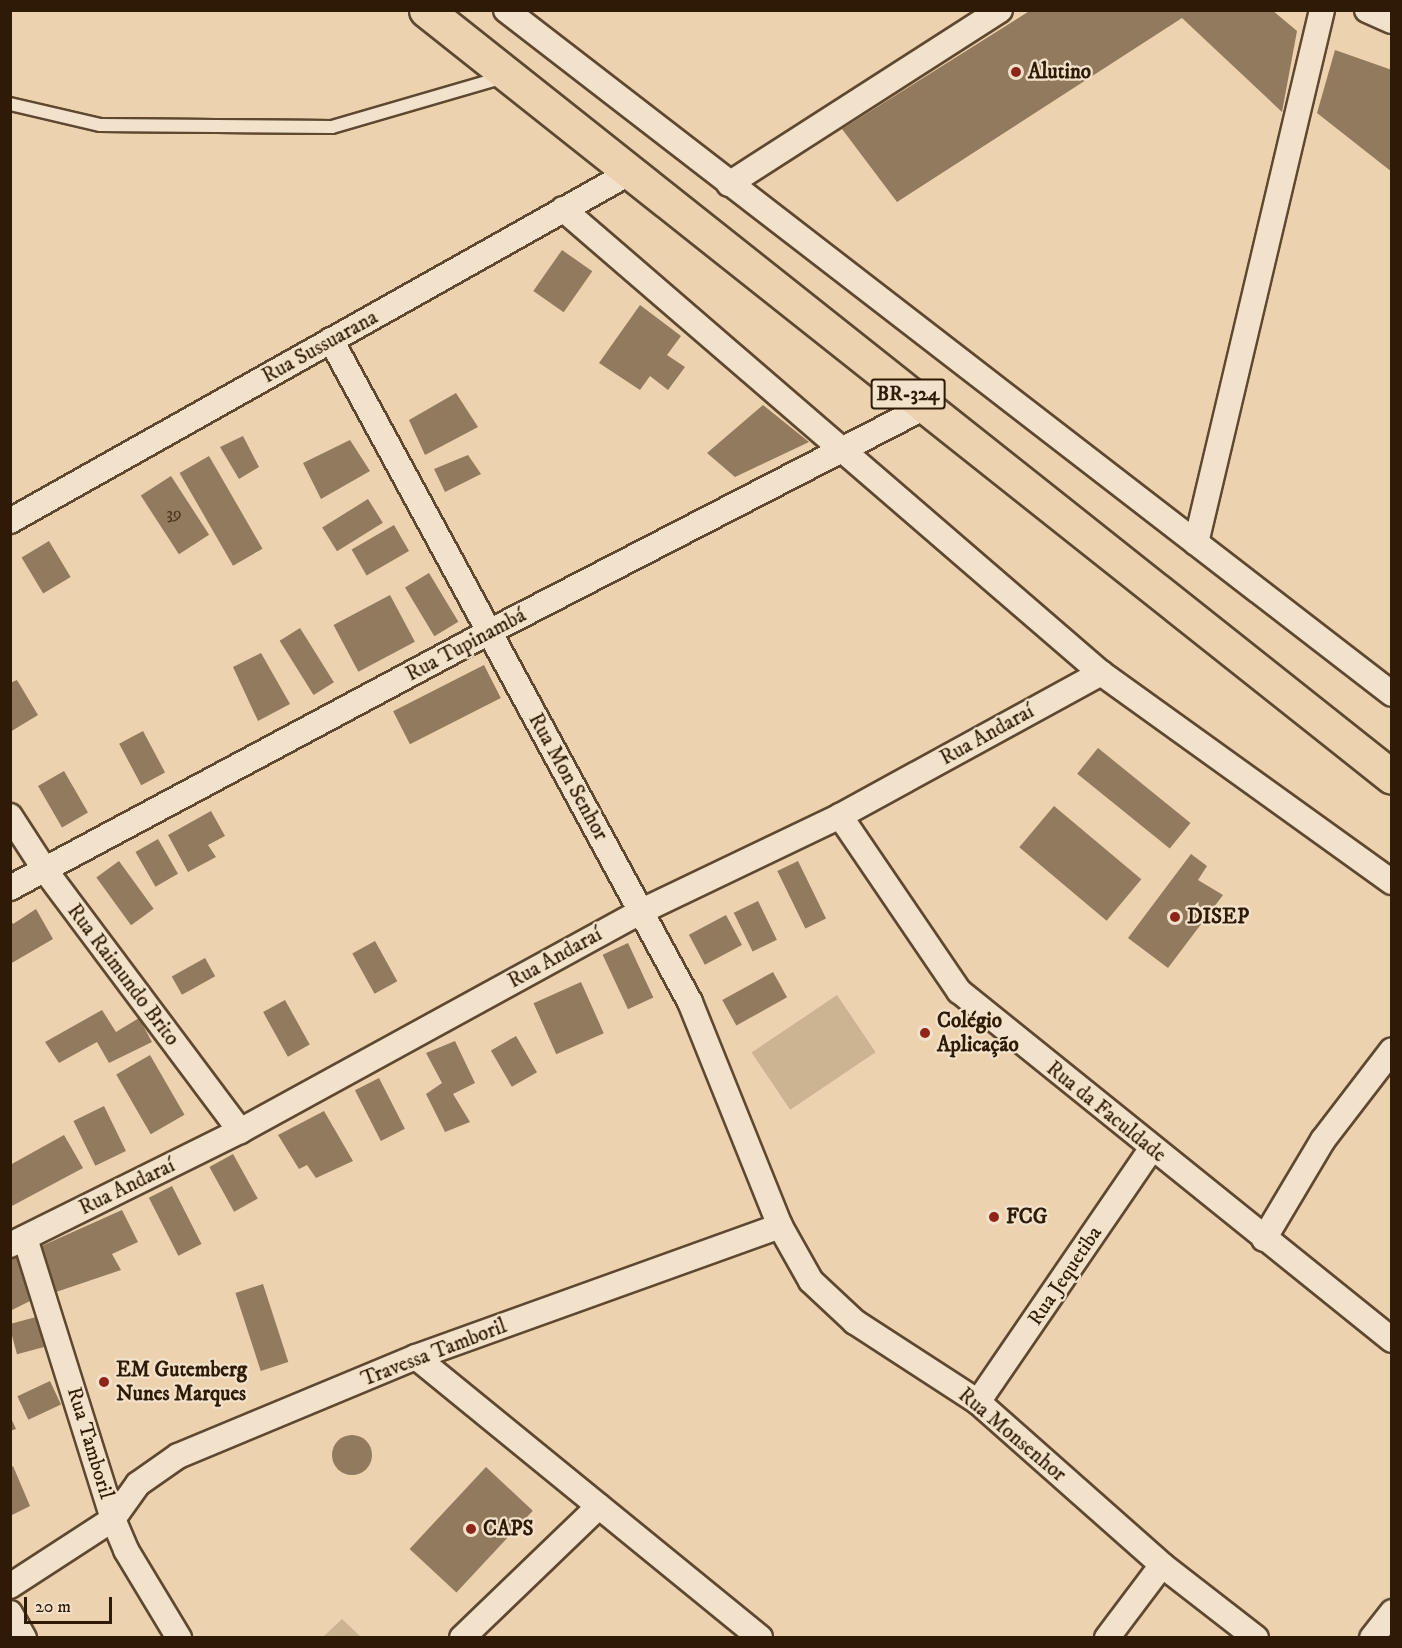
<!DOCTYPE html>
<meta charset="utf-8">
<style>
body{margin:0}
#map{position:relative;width:1402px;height:1648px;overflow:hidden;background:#ecd2af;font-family:"IM FELL DW Pica",serif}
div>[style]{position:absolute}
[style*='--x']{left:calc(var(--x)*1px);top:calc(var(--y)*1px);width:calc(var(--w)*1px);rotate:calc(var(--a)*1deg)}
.green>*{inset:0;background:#ccb392;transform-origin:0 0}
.building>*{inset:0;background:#917a5d;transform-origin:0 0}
.round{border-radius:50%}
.roads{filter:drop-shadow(2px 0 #5e4830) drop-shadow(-2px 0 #5e4830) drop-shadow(0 2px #5e4830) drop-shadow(0 -2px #5e4830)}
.lane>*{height:12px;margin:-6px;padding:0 6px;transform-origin:6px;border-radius:6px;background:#f3e2cb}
.street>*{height:24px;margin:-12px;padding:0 12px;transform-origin:12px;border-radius:12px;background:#f3e2cb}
.highway>*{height:33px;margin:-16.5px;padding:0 16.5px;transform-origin:16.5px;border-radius:16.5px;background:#ecd2af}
.dots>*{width:16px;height:16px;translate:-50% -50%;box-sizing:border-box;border:3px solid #f3e2cb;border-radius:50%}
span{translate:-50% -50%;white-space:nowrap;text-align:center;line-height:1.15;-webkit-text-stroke:4.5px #f3e2cb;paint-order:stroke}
.number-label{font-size:18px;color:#47321b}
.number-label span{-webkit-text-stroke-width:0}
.shield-label span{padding:2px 4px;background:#f3e2cb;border:2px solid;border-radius:4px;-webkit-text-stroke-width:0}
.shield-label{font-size:20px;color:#2e1a05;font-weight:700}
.poi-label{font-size:21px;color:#2e1a05;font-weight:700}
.left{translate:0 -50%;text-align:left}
.street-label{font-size:21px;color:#2e1a05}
.frame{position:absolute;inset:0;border:12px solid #2e1a05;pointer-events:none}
.scale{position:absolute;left:24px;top:1597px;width:88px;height:27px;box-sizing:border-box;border:3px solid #2e1a05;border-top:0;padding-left:8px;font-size:18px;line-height:21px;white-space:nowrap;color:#2e1a05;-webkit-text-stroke:4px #f3e2cb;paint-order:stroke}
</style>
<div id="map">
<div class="green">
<i style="left:837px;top:995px;width:69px;height:103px;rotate:56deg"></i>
<i style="clip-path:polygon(342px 1619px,361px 1637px,323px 1637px)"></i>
</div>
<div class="building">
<i style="clip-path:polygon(1031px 10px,1272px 10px,1297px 31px,1282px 112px,1182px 18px,897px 202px,842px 129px)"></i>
<i style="clip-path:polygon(1335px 50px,1392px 70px,1392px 172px,1317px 113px)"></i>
<i style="left:562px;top:250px;width:37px;height:50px;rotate:35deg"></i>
<i style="clip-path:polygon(640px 305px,681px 336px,667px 355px,685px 367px,668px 390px,650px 376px,640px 390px,599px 363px)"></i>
<i style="clip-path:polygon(456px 393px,478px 427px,425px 455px,409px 420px)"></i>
<i style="clip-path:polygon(763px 405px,809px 442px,735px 477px,707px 453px)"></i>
<i style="clip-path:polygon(243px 436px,259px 467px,239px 479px,220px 447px)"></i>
<i style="clip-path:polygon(350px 440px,370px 471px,321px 499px,303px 463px)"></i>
<i style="clip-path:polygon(468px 455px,481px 474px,445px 492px,434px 469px)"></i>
<i style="left:209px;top:456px;width:107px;height:34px;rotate:60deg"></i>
<i style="left:171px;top:476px;width:70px;height:36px;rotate:57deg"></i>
<i style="left:368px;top:499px;width:28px;height:54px;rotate:58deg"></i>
<i style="left:394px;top:525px;width:30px;height:49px;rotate:60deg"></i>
<i style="left:49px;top:541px;width:42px;height:32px;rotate:59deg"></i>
<i style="left:429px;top:573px;width:57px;height:28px;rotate:59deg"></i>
<i style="left:390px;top:595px;width:53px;height:64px;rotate:62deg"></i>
<i style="left:300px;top:628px;width:64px;height:24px;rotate:58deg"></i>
<i style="clip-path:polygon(261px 653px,290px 704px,258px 721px,233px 667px)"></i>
<i style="left:484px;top:665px;width:37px;height:102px;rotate:63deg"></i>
<i style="clip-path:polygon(17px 680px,38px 715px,10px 732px,10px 683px)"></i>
<i style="left:143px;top:731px;width:47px;height:27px;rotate:62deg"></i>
<i style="left:1098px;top:748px;width:119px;height:33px;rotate:39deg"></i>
<i style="left:64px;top:771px;width:48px;height:30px;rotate:60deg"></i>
<i style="left:1054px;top:806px;width:114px;height:54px;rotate:40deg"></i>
<i style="clip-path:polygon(211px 811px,225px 836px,208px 845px,216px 857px,188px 872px,168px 835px)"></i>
<i style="left:158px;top:839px;width:40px;height:26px;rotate:60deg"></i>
<i style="clip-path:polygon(1191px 854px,1207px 866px,1198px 880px,1223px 895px,1168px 968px,1128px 938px)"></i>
<i style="left:119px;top:861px;width:59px;height:28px;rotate:54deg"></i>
<i style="left:798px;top:861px;width:64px;height:23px;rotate:64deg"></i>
<i style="left:758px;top:901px;width:43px;height:27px;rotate:64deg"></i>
<i style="clip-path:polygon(36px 909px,53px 939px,10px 964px,10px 919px,13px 924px)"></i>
<i style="left:726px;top:915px;width:34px;height:42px;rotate:62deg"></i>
<i style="left:375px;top:941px;width:46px;height:26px;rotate:61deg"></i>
<i style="left:628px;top:943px;width:60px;height:28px;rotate:65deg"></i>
<i style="left:205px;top:958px;width:21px;height:38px;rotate:61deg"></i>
<i style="left:773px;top:972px;width:29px;height:58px;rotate:61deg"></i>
<i style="left:581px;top:982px;width:56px;height:52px;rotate:66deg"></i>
<i style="left:285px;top:1000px;width:51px;height:25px;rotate:61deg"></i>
<i style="clip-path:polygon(102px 1010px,116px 1032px,139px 1018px,152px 1042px,109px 1063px,97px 1042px,59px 1063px,45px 1042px)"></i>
<i style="left:516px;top:1036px;width:42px;height:29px;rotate:60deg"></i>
<i style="clip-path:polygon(455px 1041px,475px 1083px,453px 1094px,470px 1122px,445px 1132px,426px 1094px,442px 1083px,426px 1053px)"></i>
<i style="left:150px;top:1055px;width:69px;height:39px;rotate:60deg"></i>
<i style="left:379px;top:1078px;width:57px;height:27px;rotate:63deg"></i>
<i style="left:104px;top:1106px;width:50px;height:34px;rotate:64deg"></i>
<i style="clip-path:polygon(324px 1111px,353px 1161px,316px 1178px,307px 1165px,299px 1169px,278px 1135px)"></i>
<i style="clip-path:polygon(64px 1135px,83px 1168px,10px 1207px,10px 1165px)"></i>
<i style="left:233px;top:1154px;width:51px;height:27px;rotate:61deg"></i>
<i style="left:172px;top:1186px;width:65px;height:26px;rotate:63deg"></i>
<i style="clip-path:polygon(122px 1210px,138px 1242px,112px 1254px,121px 1270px,56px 1292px,37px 1248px)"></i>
<i style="clip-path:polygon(17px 1256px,36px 1298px,12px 1310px,10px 1259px)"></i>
<i style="left:263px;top:1284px;width:82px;height:29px;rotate:72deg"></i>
<i style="left:36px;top:1317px;width:31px;height:28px;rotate:75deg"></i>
<i style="left:50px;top:1381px;width:26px;height:36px;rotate:65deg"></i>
<i style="clip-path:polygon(10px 1416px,16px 1429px,10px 1431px)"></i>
<i class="round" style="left:332px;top:1435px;width:40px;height:40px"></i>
<i style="clip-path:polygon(13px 1466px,30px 1506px,10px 1516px,10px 1468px)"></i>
<i style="left:486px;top:1467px;width:64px;height:112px;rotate:43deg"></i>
</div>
<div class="roads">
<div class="lane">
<i style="--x:10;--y:104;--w:92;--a:13.1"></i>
<i style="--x:100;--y:125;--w:232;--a:0.5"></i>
<i style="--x:332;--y:127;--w:179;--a:-16.2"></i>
</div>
<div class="street">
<i style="--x:506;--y:10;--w:1119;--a:37.67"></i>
<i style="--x:1367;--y:10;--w:27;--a:24"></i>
<i style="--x:729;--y:184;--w:322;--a:-32.7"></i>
<i style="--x:563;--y:209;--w:710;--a:40.78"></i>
<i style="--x:1101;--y:673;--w:358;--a:35.7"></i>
<i style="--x:331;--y:340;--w:753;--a:61.53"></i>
<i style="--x:690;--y:1002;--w:241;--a:68.1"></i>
<i style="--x:780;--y:1226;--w:63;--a:60.6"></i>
<i style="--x:811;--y:1281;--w:60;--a:43"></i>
<i style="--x:855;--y:1322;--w:147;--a:33"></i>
<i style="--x:978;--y:1402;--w:246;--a:41.5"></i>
<i style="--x:1162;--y:1565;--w:119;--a:37.8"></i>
<i style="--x:10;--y:521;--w:710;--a:-29.34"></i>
<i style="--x:1196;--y:543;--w:548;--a:-76.7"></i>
<i style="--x:10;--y:816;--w:64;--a:57.1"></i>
<i style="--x:45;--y:870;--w:326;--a:53.2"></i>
<i style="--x:840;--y:816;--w:212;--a:55.8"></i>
<i style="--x:959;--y:991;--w:556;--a:38.87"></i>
<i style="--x:10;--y:888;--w:543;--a:-28.12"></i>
<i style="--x:489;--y:632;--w:490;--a:-27.3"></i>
<i style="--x:25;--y:1238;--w:294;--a:72.6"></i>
<i style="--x:113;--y:1519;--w:34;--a:67"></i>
<i style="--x:126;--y:1550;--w:103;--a:58.9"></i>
<i style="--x:1264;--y:1239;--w:115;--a:-59.2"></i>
<i style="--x:1323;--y:1140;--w:113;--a:-52.5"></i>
<i style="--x:10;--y:1245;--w:257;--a:-26.4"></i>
<i style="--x:240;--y:1131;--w:458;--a:-28.7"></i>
<i style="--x:642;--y:911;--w:220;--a:-25.6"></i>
<i style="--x:840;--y:816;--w:298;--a:-28.7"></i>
<i style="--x:416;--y:1357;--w:444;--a:39.2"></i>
<i style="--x:978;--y:1402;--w:306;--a:-55.6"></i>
<i style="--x:10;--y:1586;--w:123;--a:-33"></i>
<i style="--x:113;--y:1519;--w:43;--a:-54.5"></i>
<i style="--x:138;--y:1484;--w:49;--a:-35"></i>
<i style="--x:178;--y:1456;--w:258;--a:-22.6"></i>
<i style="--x:416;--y:1357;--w:387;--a:-19.8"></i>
<i style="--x:10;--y:1613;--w:29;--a:61"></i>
<i style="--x:462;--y:1638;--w:190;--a:-43.9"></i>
<i style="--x:1107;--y:1638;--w:91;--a:-53"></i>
<i style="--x:1372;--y:1638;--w:33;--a:-52"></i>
</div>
<div class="highway">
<i style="--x:426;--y:10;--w:1233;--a:38.45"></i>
</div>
</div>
<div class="dots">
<i style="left:1016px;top:72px;background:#8f2418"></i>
<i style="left:1175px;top:917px;background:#8f2418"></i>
<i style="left:925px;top:1033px;background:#8f2418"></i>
<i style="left:994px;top:1217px;background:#8f2418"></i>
<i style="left:104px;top:1382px;background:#8f2418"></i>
<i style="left:471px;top:1529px;background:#8f2418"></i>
</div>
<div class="number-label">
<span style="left:174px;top:514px">39</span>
</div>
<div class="shield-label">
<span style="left:908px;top:394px">BR-324</span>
</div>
<div class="poi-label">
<span class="left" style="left:1028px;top:72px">Alutino</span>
<span class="left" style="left:1187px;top:917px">DISEP</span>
<span class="left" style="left:937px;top:1033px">Colégio<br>Aplicação</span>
<span class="left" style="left:1006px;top:1217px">FCG</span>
<span class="left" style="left:116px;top:1382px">EM Gutemberg<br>Nunes Marques</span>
<span class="left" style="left:483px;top:1529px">CAPS</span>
</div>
<div class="street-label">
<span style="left:320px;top:347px;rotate:-29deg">Rua Sussuarana</span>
<span style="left:466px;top:645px;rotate:-28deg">Rua Tupinambá</span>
<span style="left:987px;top:735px;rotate:-29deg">Rua Andaraí</span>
<span style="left:568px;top:777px;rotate:61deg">Rua Mon Senhor</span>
<span style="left:555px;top:958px;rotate:-29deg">Rua Andaraí</span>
<span style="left:123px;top:975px;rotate:53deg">Rua Raimundo Brito</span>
<span style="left:1106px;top:1112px;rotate:39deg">Rua da Faculdade</span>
<span style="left:127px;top:1187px;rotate:-26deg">Rua Andaraí</span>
<span style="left:1065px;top:1276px;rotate:-56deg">Rua Jequetiba</span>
<span style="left:434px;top:1353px;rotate:-21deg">Travessa Tamboril</span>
<span style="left:1012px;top:1435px;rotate:40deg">Rua Monsenhor</span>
<span style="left:90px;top:1443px;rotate:73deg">Rua Tamboril</span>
</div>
<div class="frame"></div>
<div class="scale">20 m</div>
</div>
